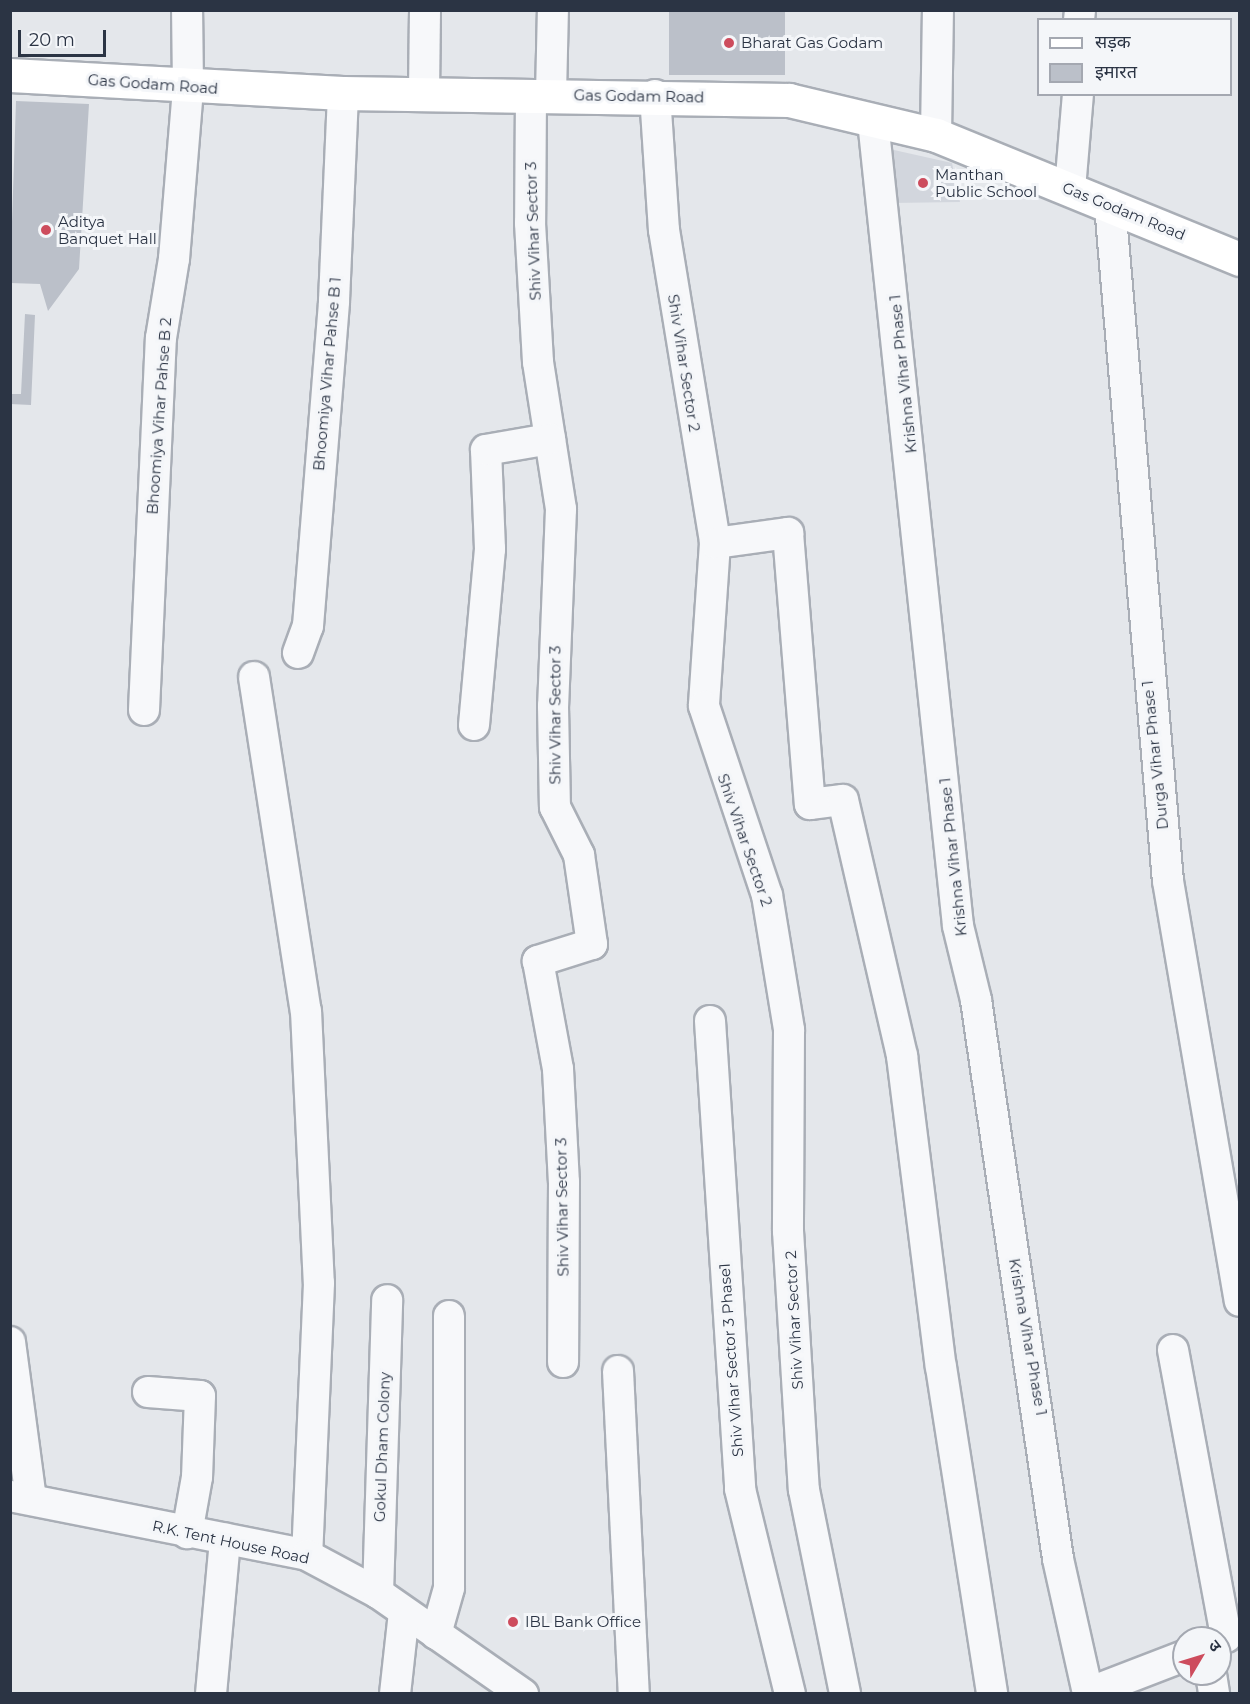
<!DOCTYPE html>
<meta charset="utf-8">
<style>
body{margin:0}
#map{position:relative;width:1250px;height:1704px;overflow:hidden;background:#e4e7eb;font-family:Montserrat,"Noto Sans Devanagari",sans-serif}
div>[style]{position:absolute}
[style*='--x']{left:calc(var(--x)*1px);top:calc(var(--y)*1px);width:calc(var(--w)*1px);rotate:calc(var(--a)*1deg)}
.built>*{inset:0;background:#d2d6dd}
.building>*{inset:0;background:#bbc0c9;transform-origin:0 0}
.roads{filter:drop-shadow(2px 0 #a9aeb6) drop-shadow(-2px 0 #a9aeb6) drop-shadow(0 2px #a9aeb6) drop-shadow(0 -2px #a9aeb6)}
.street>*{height:30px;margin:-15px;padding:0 15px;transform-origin:15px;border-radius:15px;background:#f7f8fa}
.secondary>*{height:33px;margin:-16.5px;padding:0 16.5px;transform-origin:16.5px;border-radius:16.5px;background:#fff}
.dots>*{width:16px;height:16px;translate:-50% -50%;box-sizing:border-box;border:3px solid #f4f6f9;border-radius:50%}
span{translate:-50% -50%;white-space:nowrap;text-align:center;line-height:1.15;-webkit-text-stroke:6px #f4f6f9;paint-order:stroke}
.poi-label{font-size:15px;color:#2b3444}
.left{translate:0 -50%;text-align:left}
.street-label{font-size:15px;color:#2b3444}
.frame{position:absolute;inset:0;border:12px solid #2b3444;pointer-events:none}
.legend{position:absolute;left:1037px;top:18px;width:195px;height:78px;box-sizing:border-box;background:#f4f6f9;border:2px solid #a4a8b1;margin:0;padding:8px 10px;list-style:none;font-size:18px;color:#2b3444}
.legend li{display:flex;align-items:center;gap:12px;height:30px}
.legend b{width:30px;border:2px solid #a4a8b1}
.north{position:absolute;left:1172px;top:1626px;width:60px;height:60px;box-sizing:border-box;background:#f4f6f9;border:2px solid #a4a8b1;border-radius:50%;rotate:52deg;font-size:16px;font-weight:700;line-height:24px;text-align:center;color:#2b3444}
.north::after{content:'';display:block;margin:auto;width:21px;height:27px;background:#cd4c5d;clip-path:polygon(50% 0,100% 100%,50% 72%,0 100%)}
.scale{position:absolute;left:18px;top:30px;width:88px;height:27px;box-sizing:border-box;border:3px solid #2b3444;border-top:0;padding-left:8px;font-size:18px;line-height:21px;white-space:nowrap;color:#2b3444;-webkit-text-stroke:4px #f4f6f9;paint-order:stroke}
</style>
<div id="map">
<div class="built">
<i style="clip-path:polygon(885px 148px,952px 163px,960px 202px,892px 203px)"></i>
</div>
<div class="building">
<i style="left:669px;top:10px;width:116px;height:65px"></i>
<i style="clip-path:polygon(16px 101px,89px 104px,79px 269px,48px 311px,40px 284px,10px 283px)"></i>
<i style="clip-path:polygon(25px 314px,35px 315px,31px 405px,10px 404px,10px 394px,21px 394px)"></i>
</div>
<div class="roads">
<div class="street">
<i style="--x:1079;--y:20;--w:10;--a:-84"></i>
<i style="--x:424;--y:93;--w:83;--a:-89.3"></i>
<i style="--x:531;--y:95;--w:128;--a:90.4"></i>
<i style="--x:530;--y:223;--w:139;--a:86.7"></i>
<i style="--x:538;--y:362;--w:149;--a:81.1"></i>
<i style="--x:561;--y:509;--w:197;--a:92.3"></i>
<i style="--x:553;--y:706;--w:101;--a:88.9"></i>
<i style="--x:555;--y:807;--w:54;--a:63.4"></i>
<i style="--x:579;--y:855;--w:90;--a:81.7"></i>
<i style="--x:592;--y:944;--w:57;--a:162.5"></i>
<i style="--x:538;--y:961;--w:110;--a:79.5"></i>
<i style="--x:558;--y:1069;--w:113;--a:87"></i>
<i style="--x:564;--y:1182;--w:180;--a:90.3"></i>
<i style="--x:551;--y:95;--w:85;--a:-88.7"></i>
<i style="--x:655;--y:95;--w:135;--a:86.2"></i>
<i style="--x:664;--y:230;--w:317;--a:80.7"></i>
<i style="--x:715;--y:543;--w:163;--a:93.9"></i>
<i style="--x:704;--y:706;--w:199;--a:71.6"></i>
<i style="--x:767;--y:895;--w:137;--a:80.7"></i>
<i style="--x:789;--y:1030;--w:201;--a:90.3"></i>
<i style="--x:788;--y:1231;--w:259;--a:86.5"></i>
<i style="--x:804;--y:1490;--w:208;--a:78.6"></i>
<i style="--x:873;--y:121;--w:809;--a:83.97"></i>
<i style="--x:958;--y:926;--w:76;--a:76.3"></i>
<i style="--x:976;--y:1000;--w:565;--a:81.65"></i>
<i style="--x:1058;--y:1559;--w:137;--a:77.4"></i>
<i style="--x:1088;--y:1693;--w:103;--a:-21.1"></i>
<i style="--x:936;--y:135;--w:125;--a:-89.1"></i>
<i style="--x:1070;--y:189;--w:95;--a:-85.2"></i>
<i style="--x:1110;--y:205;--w:678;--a:85.1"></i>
<i style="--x:1168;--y:881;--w:426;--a:80.3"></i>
<i style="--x:715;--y:543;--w:74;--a:-7.8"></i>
<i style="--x:788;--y:533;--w:272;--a:85.4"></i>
<i style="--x:810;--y:804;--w:33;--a:-7"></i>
<i style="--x:843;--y:800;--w:263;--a:77"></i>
<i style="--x:902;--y:1056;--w:313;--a:82.9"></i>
<i style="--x:941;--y:1367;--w:331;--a:81.1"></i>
<i style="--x:298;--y:653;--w:29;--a:-70"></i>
<i style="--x:308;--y:626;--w:326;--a:-85.4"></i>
<i style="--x:334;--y:301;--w:208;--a:-87.5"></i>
<i style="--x:254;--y:677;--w:338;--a:81.2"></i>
<i style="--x:306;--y:1011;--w:272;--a:87.3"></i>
<i style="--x:319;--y:1283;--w:272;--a:92.5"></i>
<i style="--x:144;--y:710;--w:372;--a:-87.4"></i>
<i style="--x:161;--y:338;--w:80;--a:-80.7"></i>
<i style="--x:174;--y:259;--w:173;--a:-85.3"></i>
<i style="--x:188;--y:87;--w:77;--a:-90.7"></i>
<i style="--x:474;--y:725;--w:177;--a:-84.8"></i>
<i style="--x:490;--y:549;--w:99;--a:-92.3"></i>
<i style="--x:486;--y:450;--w:65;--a:-9.8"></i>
<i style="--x:710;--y:1021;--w:469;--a:86.3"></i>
<i style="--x:740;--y:1489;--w:211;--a:76.3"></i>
<i style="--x:10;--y:1342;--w:158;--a:82.4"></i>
<i style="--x:1173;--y:1350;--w:292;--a:79.5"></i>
<i style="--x:618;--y:1371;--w:323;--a:87.2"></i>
<i style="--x:148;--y:1392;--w:52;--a:4.4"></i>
<i style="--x:200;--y:1396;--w:81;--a:92.1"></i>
<i style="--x:197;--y:1477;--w:57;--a:100.1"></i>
<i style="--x:10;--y:1496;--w:303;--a:11.2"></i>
<i style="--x:307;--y:1555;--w:81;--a:28.2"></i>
<i style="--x:378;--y:1593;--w:177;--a:34.9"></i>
<i style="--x:378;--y:1593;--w:293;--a:-88.2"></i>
<i style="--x:436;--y:1634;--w:48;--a:-74.2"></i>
<i style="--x:449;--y:1588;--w:272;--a:-90"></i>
<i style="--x:1211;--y:1674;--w:20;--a:81"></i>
<i style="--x:211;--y:1694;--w:156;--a:-84.8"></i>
<i style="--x:395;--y:1694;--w:82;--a:-83.7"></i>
</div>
<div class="secondary">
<i style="--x:10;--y:75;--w:333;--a:3.1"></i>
<i style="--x:343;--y:93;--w:446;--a:0.9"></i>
<i style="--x:789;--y:100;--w:151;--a:13.4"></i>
<i style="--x:936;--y:135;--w:328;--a:22.2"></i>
</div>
</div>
<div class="dots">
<i style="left:729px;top:43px;background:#cd4c5d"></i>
<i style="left:923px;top:183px;background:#cd4c5d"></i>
<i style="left:46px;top:230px;background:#cd4c5d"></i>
<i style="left:513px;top:1622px;background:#cd4c5d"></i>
</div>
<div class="poi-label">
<span class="left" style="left:741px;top:43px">Bharat Gas Godam</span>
<span class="left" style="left:935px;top:183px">Manthan<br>Public School</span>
<span class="left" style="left:58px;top:230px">Aditya<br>Banquet Hall</span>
<span class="left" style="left:525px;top:1622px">IBL Bank Office</span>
</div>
<div class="street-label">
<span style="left:153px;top:84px;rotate:4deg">Gas Godam Road</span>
<span style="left:639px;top:96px;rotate:1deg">Gas Godam Road</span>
<span style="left:1124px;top:211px;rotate:22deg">Gas Godam Road</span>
<span style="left:533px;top:231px;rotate:-92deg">Shiv Vihar Sector 3</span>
<span style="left:684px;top:363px;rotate:81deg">Shiv Vihar Sector 2</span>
<span style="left:327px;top:374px;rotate:-85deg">Bhoomiya Vihar Pahse B 1</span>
<span style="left:903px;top:374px;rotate:-96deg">Krishna Vihar Phase 1</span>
<span style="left:159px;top:416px;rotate:-86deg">Bhoomiya Vihar Pahse B 2</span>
<span style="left:555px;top:715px;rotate:-90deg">Shiv Vihar Sector 3</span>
<span style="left:1155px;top:755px;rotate:-96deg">Durga Vihar Phase 1</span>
<span style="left:745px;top:840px;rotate:71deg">Shiv Vihar Sector 2</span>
<span style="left:953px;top:857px;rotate:-96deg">Krishna Vihar Phase 1</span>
<span style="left:562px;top:1207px;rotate:-91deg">Shiv Vihar Sector 3</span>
<span style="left:794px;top:1320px;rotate:-93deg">Shiv Vihar Sector 2</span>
<span style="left:1028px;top:1337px;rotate:80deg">Krishna Vihar Phase 1</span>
<span style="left:731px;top:1360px;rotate:-94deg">Shiv Vihar Sector 3 Phase1</span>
<span style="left:382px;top:1447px;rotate:-88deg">Gokul Dham Colony</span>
<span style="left:231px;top:1542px;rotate:12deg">R.K. Tent House Road</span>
</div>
<div class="frame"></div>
<ul class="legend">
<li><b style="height:8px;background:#fff"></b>सड़क</li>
<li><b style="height:16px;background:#bbc0c9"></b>इमारत</li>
</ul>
<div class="north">उ</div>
<div class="scale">20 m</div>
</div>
